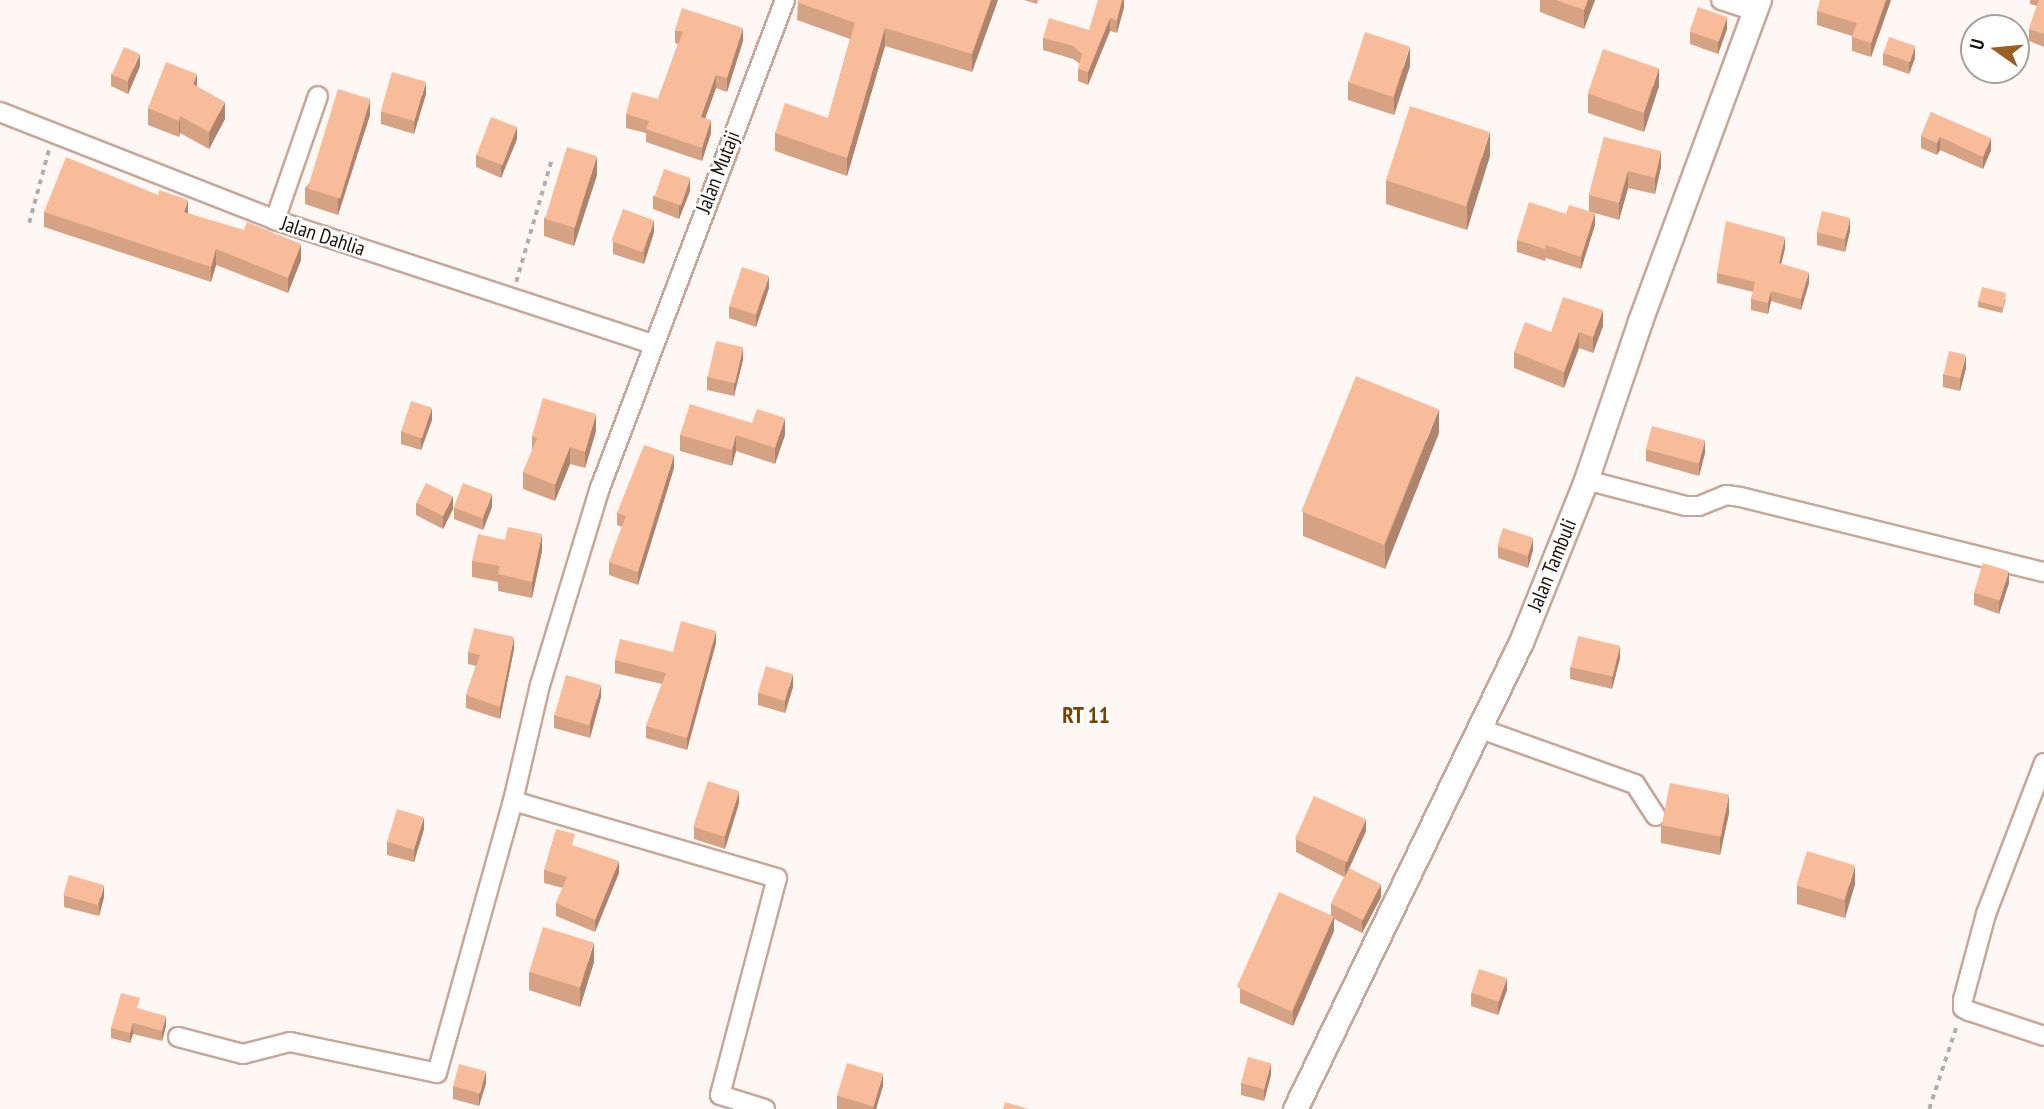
<!DOCTYPE html>
<style>
body{margin:0}
#map{position:relative;width:2044px;height:1109px;overflow:hidden;background:#fef7f4;font-family:"PT Sans Narrow",sans-serif}
div>[style]{position:absolute}
[style*='--x']{left:calc(var(--x)*1px);top:calc(var(--y)*1px);width:calc(var(--w)*1px);rotate:calc(var(--a)*1deg)}
.path>*{height:3.5px;margin-top:-1.75px;transform-origin:0;background:repeating-linear-gradient(90deg,#b6adaa 0 5px,transparent 0 10px)}
.roads{filter:drop-shadow(2px 0 #c7a799) drop-shadow(-2px 0 #c7a799) drop-shadow(0 2px #c7a799) drop-shadow(0 -2px #c7a799)}
.minor>*{height:18px;margin:-9px;padding:0 9px;transform-origin:9px;border-radius:9px;background:#fff}
.tertiary>*{height:23px;margin:-11.5px;padding:0 11.5px;transform-origin:11.5px;border-radius:11.5px;background:#fff}
.wall>*{inset:0;background:#d5a284}
.shaded-wall>*{inset:0;background:#ae846c}
.building>*{inset:0;background:#f8bc9a;transform-origin:0 0}
span{translate:-50% -50%;white-space:nowrap;text-align:center;line-height:1.15;-webkit-text-stroke:5px #fff;paint-order:stroke}
.street-label{font-size:21px;color:#1d110c}
.neighbourhood-label{font-size:23px;color:#784300;font-weight:700}
.north{position:absolute;left:1960px;top:14px;width:70px;height:70px;box-sizing:border-box;background:#fff;border:2px solid #a5a09e;border-radius:50%;rotate:285deg;font-size:19px;font-weight:700;line-height:28px;text-align:center;color:#1d110c}
.north::after{content:'';display:block;margin:auto;width:24px;height:32px;background:#9b6021;clip-path:polygon(50% 0,100% 100%,50% 72%,0 100%)}
</style>
<div id="map">
<div class="path">
<i style="--x:29;--y:223;--w:77;--a:-74.9"></i>
<i style="--x:516;--y:282;--w:129;--a:-73.8"></i>
<i style="--x:1929;--y:1109;--w:89;--a:-71.6"></i>
</div>
<div class="roads">
<div class="minor">
<i style="--x:1721;--y:0;--w:35;--a:18"></i>
<i style="--x:0;--y:112;--w:295;--a:21.4"></i>
<i style="--x:275;--y:220;--w:397;--a:18.2"></i>
<i style="--x:275;--y:220;--w:131;--a:-70.9"></i>
<i style="--x:1586;--y:480;--w:103;--a:14.6"></i>
<i style="--x:1686;--y:506;--w:13;--a:0"></i>
<i style="--x:1699;--y:506;--w:29;--a:-22"></i>
<i style="--x:1726;--y:495;--w:14;--a:8"></i>
<i style="--x:1740;--y:497;--w:313;--a:13.9"></i>
<i style="--x:1481;--y:729;--w:164;--a:19.7"></i>
<i style="--x:1635;--y:784;--w:38;--a:57"></i>
<i style="--x:2044;--y:763;--w:162;--a:111"></i>
<i style="--x:1986;--y:914;--w:89;--a:105"></i>
<i style="--x:1963;--y:1000;--w:8;--a:90"></i>
<i style="--x:1963;--y:1008;--w:7;--a:27"></i>
<i style="--x:1969;--y:1011;--w:79;--a:18.4"></i>
<i style="--x:178;--y:1037;--w:67;--a:14.7"></i>
<i style="--x:243;--y:1054;--w:49;--a:-14.3"></i>
<i style="--x:290;--y:1042;--w:150;--a:11.9"></i>
<i style="--x:437;--y:1073;--w:282;--a:-74.4"></i>
<i style="--x:765;--y:1109;--w:47;--a:-162.7"></i>
<i style="--x:720;--y:1095;--w:224;--a:-75.3"></i>
<i style="--x:777;--y:878;--w:275;--a:-163.7"></i>
<i style="--x:513;--y:801;--w:119;--a:-76.9"></i>
<i style="--x:540;--y:685;--w:206;--a:-73.1"></i>
<i style="--x:600;--y:488;--w:522;--a:-69.24"></i>
</div>
<div class="tertiary">
<i style="--x:1295;--y:1109;--w:519;--a:-64.18"></i>
<i style="--x:1521;--y:642;--w:175;--a:-68.1"></i>
<i style="--x:1586;--y:480;--w:168;--a:-71.2"></i>
<i style="--x:1640;--y:321;--w:342;--a:-69.7"></i>
</div>
</div>
<div class="wall">
<i style="clip-path:polygon(798px 0,998px 0,972px 72px,885px 46px,847px 176px,775px 151px,775px 133px,828px 118px,850px 39px,797px 20px)"></i>
<i style="clip-path:polygon(1024px 0,1038px 0,1037px 4px)"></i>
<i style="clip-path:polygon(1124px 0,1124px 7px,1117px 33px,1110px 31px,1088px 85px,1078px 81px,1078px 69px,1080px 64px,1073px 59px,1043px 50px,1043px 38px,1089px 30px)"></i>
<i style="clip-path:polygon(1540px 0,1595px 0,1584px 29px,1540px 12px)"></i>
<i style="clip-path:polygon(1891px 0,1871px 57px,1852px 51px,1852px 36px,1817px 25px,1817px 11px)"></i>
<i style="clip-path:polygon(2030px 0,2044px 0,2044px 47px,2029px 41px,2029px 29px,2037px 6px,2030px 4px)"></i>
<i style="clip-path:polygon(1727px 29px,1718px 54px,1690px 44px,1690px 32px)"></i>
<i style="clip-path:polygon(675px 30px,743px 41px,727px 92px,716px 88px,705px 118px,711px 133px,702px 161px,646px 142px,646px 133px,626px 128px,626px 114px,658px 99px,678px 44px,675px 43px)"></i>
<i style="clip-path:polygon(1883px 53px,1915px 58px,1909px 74px,1883px 65px)"></i>
<i style="clip-path:polygon(140px 66px,128px 94px,111px 86px,111px 74px)"></i>
<i style="clip-path:polygon(1410px 66px,1394px 115px,1348px 100px,1348px 82px)"></i>
<i style="clip-path:polygon(1659px 86px,1644px 132px,1588px 113px,1588px 94px)"></i>
<i style="clip-path:polygon(197px 87px,225px 119px,209px 149px,180px 133px,179px 137px,148px 125px,148px 108px)"></i>
<i style="clip-path:polygon(426px 94px,414px 134px,381px 124px,381px 112px)"></i>
<i style="clip-path:polygon(1931px 112px,1991px 150px,1983px 169px,1940px 150px,1937px 155px,1921px 148px,1921px 136px)"></i>
<i style="clip-path:polygon(370px 115px,338px 215px,305px 204px,305px 188px)"></i>
<i style="clip-path:polygon(1604px 137px,1661px 167px,1655px 194px,1628px 188px,1619px 220px,1595px 213px,1595px 225px,1581px 269px,1546px 258px,1545px 261px,1517px 252px,1517px 240px,1566px 214px,1589px 211px,1589px 195px)"></i>
<i style="clip-path:polygon(517px 139px,501px 178px,476px 167px,476px 155px)"></i>
<i style="clip-path:polygon(1490px 156px,1467px 230px,1386px 204px,1386px 180px)"></i>
<i style="clip-path:polygon(597px 175px,574px 246px,544px 236px,544px 218px)"></i>
<i style="clip-path:polygon(690px 191px,679px 219px,653px 209px,653px 196px)"></i>
<i style="clip-path:polygon(44px 212px,188px 213px,301px 260px,288px 293px,216px 265px,211px 282px,44px 227px)"></i>
<i style="clip-path:polygon(1850px 231px,1845px 252px,1817px 245px,1817px 232px)"></i>
<i style="clip-path:polygon(654px 232px,644px 264px,613px 254px,613px 242px)"></i>
<i style="clip-path:polygon(1785px 248px,1781px 264px,1809px 283px,1801px 310px,1771px 301px,1768px 314px,1751px 310px,1751px 299px,1753px 292px,1717px 283px,1717px 273px)"></i>
<i style="clip-path:polygon(769px 288px,756px 327px,729px 318px,729px 306px)"></i>
<i style="clip-path:polygon(2006px 299px,2002px 313px,1978px 307px,1978px 301px)"></i>
<i style="clip-path:polygon(1603px 326px,1593px 353px,1579px 348px,1564px 388px,1514px 368px,1514px 352px,1551px 332px)"></i>
<i style="clip-path:polygon(743px 360px,734px 396px,707px 390px,707px 377px)"></i>
<i style="clip-path:polygon(1966px 368px,1960px 391px,1943px 387px,1943px 374px)"></i>
<i style="clip-path:polygon(432px 420px,421px 450px,401px 444px,401px 431px)"></i>
<i style="clip-path:polygon(596px 431px,585px 468px,570px 464px,555px 501px,523px 489px,523px 472px,532px 451px,532px 436px)"></i>
<i style="clip-path:polygon(1439px 433px,1385px 569px,1303px 536px,1303px 512px)"></i>
<i style="clip-path:polygon(680px 435px,785px 435px,775px 464px,736px 451px,732px 466px,680px 451px)"></i>
<i style="clip-path:polygon(1646px 449px,1705px 453px,1699px 476px,1646px 461px)"></i>
<i style="clip-path:polygon(674px 468px,638px 585px,609px 575px,609px 562px,622px 527px,617px 525px,617px 513px)"></i>
<i style="clip-path:polygon(416px 503px,453px 509px,443px 529px,416px 515px)"></i>
<i style="clip-path:polygon(454px 507px,492px 507px,483px 530px,454px 519px)"></i>
<i style="clip-path:polygon(505px 540px,542px 551px,532px 598px,498px 591px,498px 582px,472px 577px,472px 561px)"></i>
<i style="clip-path:polygon(1498px 546px,1533px 550px,1528px 568px,1498px 558px)"></i>
<i style="clip-path:polygon(2009px 583px,1999px 614px,1974px 605px,1974px 593px)"></i>
<i style="clip-path:polygon(716px 643px,687px 750px,646px 738px,646px 726px,662px 684px,615px 673px,615px 660px,673px 652px)"></i>
<i style="clip-path:polygon(514px 649px,500px 719px,466px 708px,466px 695px,476px 666px,468px 664px,468px 652px)"></i>
<i style="clip-path:polygon(1620px 658px,1612px 689px,1570px 679px,1570px 667px)"></i>
<i style="clip-path:polygon(793px 687px,785px 713px,758px 705px,758px 693px)"></i>
<i style="clip-path:polygon(601px 697px,590px 738px,554px 728px,554px 715px)"></i>
<i style="clip-path:polygon(739px 803px,725px 849px,694px 839px,694px 827px)"></i>
<i style="clip-path:polygon(1729px 813px,1720px 855px,1661px 843px,1661px 825px)"></i>
<i style="clip-path:polygon(424px 829px,414px 862px,387px 855px,387px 842px)"></i>
<i style="clip-path:polygon(1366px 831px,1348px 869px,1381px 897px,1362px 933px,1334px 919px,1334px 931px,1293px 1026px,1240px 1003px,1240px 988px,1331px 914px,1331px 904px,1344px 877px,1296px 852px,1296px 839px)"></i>
<i style="clip-path:polygon(575px 846px,619px 873px,595px 932px,556px 916px,556px 903px,563px 888px,544px 883px,544px 870px)"></i>
<i style="clip-path:polygon(1855px 884px,1845px 918px,1797px 904px,1797px 886px)"></i>
<i style="clip-path:polygon(64px 895px,104px 897px,99px 916px,64px 907px)"></i>
<i style="clip-path:polygon(594px 962px,580px 1007px,529px 990px,529px 972px)"></i>
<i style="clip-path:polygon(1507px 990px,1498px 1015px,1471px 1006px,1471px 993px)"></i>
<i style="clip-path:polygon(140px 1009px,166px 1026px,162px 1041px,133px 1034px,130px 1043px,111px 1038px,111px 1028px)"></i>
<i style="clip-path:polygon(1271px 1075px,1264px 1101px,1241px 1095px,1241px 1083px)"></i>
<i style="clip-path:polygon(486px 1083px,479px 1106px,453px 1099px,453px 1086px)"></i>
<i style="clip-path:polygon(883px 1086px,876px 1109px,837px 1109px,837px 1096px)"></i>
</div>
<div class="shaded-wall">
<i style="clip-path:polygon(991px 0,998px 0,972px 72px,972px 54px)"></i>
<i style="clip-path:polygon(1122px 0,1124px 0,1124px 7px,1117px 33px,1117px 20px)"></i>
<i style="clip-path:polygon(1588px 0,1595px 0,1584px 29px,1584px 10px)"></i>
<i style="clip-path:polygon(1886px 0,1891px 0,1871px 57px,1871px 43px)"></i>
<i style="clip-path:polygon(1727px 17px,1727px 29px,1718px 54px,1718px 41px)"></i>
<i style="clip-path:polygon(1110px 18px,1110px 31px,1088px 85px,1088px 72px)"></i>
<i style="clip-path:polygon(743px 28px,743px 41px,727px 92px,727px 78px)"></i>
<i style="clip-path:polygon(885px 28px,885px 46px,847px 176px,847px 158px)"></i>
<i style="clip-path:polygon(1915px 46px,1915px 58px,1909px 74px,1909px 62px)"></i>
<i style="clip-path:polygon(1410px 47px,1410px 66px,1394px 115px,1394px 97px)"></i>
<i style="clip-path:polygon(140px 54px,140px 66px,128px 94px,128px 81px)"></i>
<i style="clip-path:polygon(1659px 68px,1659px 86px,1644px 132px,1644px 114px)"></i>
<i style="clip-path:polygon(197px 74px,197px 91px,193px 84px)"></i>
<i style="clip-path:polygon(716px 75px,716px 88px,701px 130px,701px 117px)"></i>
<i style="clip-path:polygon(426px 82px,426px 94px,414px 134px,414px 122px)"></i>
<i style="clip-path:polygon(370px 99px,370px 115px,338px 215px,338px 199px)"></i>
<i style="clip-path:polygon(225px 102px,225px 119px,209px 149px,209px 132px)"></i>
<i style="clip-path:polygon(180px 116px,180px 133px,179px 137px,179px 121px)"></i>
<i style="clip-path:polygon(711px 120px,711px 133px,702px 161px,702px 148px)"></i>
<i style="clip-path:polygon(517px 127px,517px 139px,501px 178px,501px 165px)"></i>
<i style="clip-path:polygon(1490px 132px,1490px 156px,1467px 230px,1467px 205px)"></i>
<i style="clip-path:polygon(1940px 137px,1940px 150px,1937px 155px,1937px 143px)"></i>
<i style="clip-path:polygon(1991px 138px,1991px 150px,1983px 169px,1983px 157px)"></i>
<i style="clip-path:polygon(1661px 151px,1661px 167px,1655px 194px,1655px 178px)"></i>
<i style="clip-path:polygon(597px 156px,597px 175px,574px 246px,574px 228px)"></i>
<i style="clip-path:polygon(1628px 171px,1628px 188px,1619px 220px,1619px 203px)"></i>
<i style="clip-path:polygon(690px 178px,690px 191px,679px 219px,679px 207px)"></i>
<i style="clip-path:polygon(188px 200px,188px 215px,184px 212px)"></i>
<i style="clip-path:polygon(1595px 213px,1595px 225px,1581px 269px,1581px 257px)"></i>
<i style="clip-path:polygon(1850px 218px,1850px 231px,1845px 252px,1845px 240px)"></i>
<i style="clip-path:polygon(654px 220px,654px 232px,644px 264px,644px 252px)"></i>
<i style="clip-path:polygon(1785px 237px,1785px 248px,1779px 274px,1779px 263px)"></i>
<i style="clip-path:polygon(301px 244px,301px 260px,288px 293px,288px 278px)"></i>
<i style="clip-path:polygon(216px 249px,216px 265px,211px 282px,211px 267px)"></i>
<i style="clip-path:polygon(1809px 272px,1809px 283px,1801px 310px,1801px 299px)"></i>
<i style="clip-path:polygon(769px 276px,769px 288px,756px 327px,756px 315px)"></i>
<i style="clip-path:polygon(1771px 291px,1771px 301px,1768px 314px,1768px 303px)"></i>
<i style="clip-path:polygon(1603px 310px,1603px 326px,1593px 353px,1593px 337px)"></i>
<i style="clip-path:polygon(1579px 332px,1579px 348px,1564px 388px,1564px 372px)"></i>
<i style="clip-path:polygon(743px 347px,743px 360px,734px 396px,734px 384px)"></i>
<i style="clip-path:polygon(1966px 355px,1966px 368px,1960px 391px,1960px 379px)"></i>
<i style="clip-path:polygon(432px 408px,432px 420px,421px 450px,421px 438px)"></i>
<i style="clip-path:polygon(1439px 409px,1439px 433px,1385px 569px,1385px 545px)"></i>
<i style="clip-path:polygon(596px 414px,596px 431px,585px 468px,585px 452px)"></i>
<i style="clip-path:polygon(785px 418px,785px 435px,775px 464px,775px 448px)"></i>
<i style="clip-path:polygon(736px 435px,736px 451px,732px 466px,732px 450px)"></i>
<i style="clip-path:polygon(1705px 440px,1705px 453px,1699px 476px,1699px 463px)"></i>
<i style="clip-path:polygon(570px 447px,570px 464px,555px 501px,555px 485px)"></i>
<i style="clip-path:polygon(674px 455px,674px 468px,638px 585px,638px 572px)"></i>
<i style="clip-path:polygon(492px 494px,492px 507px,483px 530px,483px 518px)"></i>
<i style="clip-path:polygon(453px 496px,453px 509px,443px 529px,443px 516px)"></i>
<i style="clip-path:polygon(542px 534px,542px 551px,532px 598px,532px 582px)"></i>
<i style="clip-path:polygon(1533px 538px,1533px 550px,1528px 568px,1528px 556px)"></i>
<i style="clip-path:polygon(2009px 571px,2009px 583px,1999px 614px,1999px 601px)"></i>
<i style="clip-path:polygon(716px 631px,716px 643px,687px 750px,687px 738px)"></i>
<i style="clip-path:polygon(514px 637px,514px 649px,500px 719px,500px 707px)"></i>
<i style="clip-path:polygon(1620px 646px,1620px 658px,1612px 689px,1612px 677px)"></i>
<i style="clip-path:polygon(793px 674px,793px 687px,785px 713px,785px 701px)"></i>
<i style="clip-path:polygon(601px 685px,601px 697px,590px 738px,590px 725px)"></i>
<i style="clip-path:polygon(739px 791px,739px 803px,725px 849px,725px 836px)"></i>
<i style="clip-path:polygon(1729px 795px,1729px 813px,1720px 855px,1720px 837px)"></i>
<i style="clip-path:polygon(424px 817px,424px 829px,414px 862px,414px 850px)"></i>
<i style="clip-path:polygon(1366px 819px,1366px 831px,1345px 878px,1345px 865px)"></i>
<i style="clip-path:polygon(619px 861px,619px 873px,595px 932px,595px 920px)"></i>
<i style="clip-path:polygon(1855px 866px,1855px 884px,1845px 918px,1845px 900px)"></i>
<i style="clip-path:polygon(1381px 884px,1381px 897px,1362px 933px,1362px 921px)"></i>
<i style="clip-path:polygon(104px 885px,104px 897px,99px 916px,99px 904px)"></i>
<i style="clip-path:polygon(1334px 916px,1334px 931px,1293px 1026px,1293px 1011px)"></i>
<i style="clip-path:polygon(594px 943px,594px 962px,580px 1007px,580px 988px)"></i>
<i style="clip-path:polygon(1507px 978px,1507px 990px,1498px 1015px,1498px 1003px)"></i>
<i style="clip-path:polygon(166px 1016px,166px 1026px,162px 1041px,162px 1031px)"></i>
<i style="clip-path:polygon(133px 1023px,133px 1034px,130px 1043px,130px 1033px)"></i>
<i style="clip-path:polygon(1271px 1063px,1271px 1075px,1264px 1101px,1264px 1089px)"></i>
<i style="clip-path:polygon(486px 1071px,486px 1083px,479px 1106px,479px 1094px)"></i>
<i style="clip-path:polygon(883px 1074px,883px 1086px,876px 1109px,873px 1109px)"></i>
</div>
<div class="building">
<i style="clip-path:polygon(798px 0,991px 0,972px 54px,885px 28px,847px 158px,775px 133px,785px 103px,828px 118px,855px 23px,797px 2px)"></i>
<i style="clip-path:polygon(1098px 0,1122px 0,1117px 20px,1110px 18px,1088px 72px,1078px 69px,1082px 54px,1073px 46px,1043px 38px,1049px 18px,1089px 30px)"></i>
<i style="clip-path:polygon(1556px 0,1588px 0,1584px 10px)"></i>
<i style="clip-path:polygon(1820px 0,1886px 0,1871px 43px,1852px 37px,1857px 23px,1817px 11px)"></i>
<i style="clip-path:polygon(2039px 0,2044px 0,2044px 34px,2029px 29px)"></i>
<i style="left:1698px;top:7px;width:31px;height:26px;rotate:19deg"></i>
<i style="clip-path:polygon(682px 8px,743px 28px,727px 78px,716px 75px,701px 117px,711px 120px,702px 148px,646px 129px,649px 121px,626px 114px,632px 92px,658px 99px,683px 32px,675px 30px)"></i>
<i style="left:1365px;top:32px;width:47px;height:53px;rotate:18deg"></i>
<i style="left:1889px;top:37px;width:28px;height:17px;rotate:19deg"></i>
<i style="left:124px;top:47px;width:17px;height:30px;rotate:24deg"></i>
<i style="left:1603px;top:49px;width:59px;height:47px;rotate:19deg"></i>
<i style="clip-path:polygon(166px 62px,197px 74px,193px 84px,225px 102px,209px 132px,180px 116px,179px 121px,148px 108px)"></i>
<i style="left:392px;top:72px;width:35px;height:41px;rotate:16deg"></i>
<i style="left:338px;top:89px;width:34px;height:104px;rotate:17deg"></i>
<i style="left:1410px;top:106px;width:84px;height:78px;rotate:18deg"></i>
<i style="clip-path:polygon(1931px 112px,1991px 138px,1983px 157px,1940px 137px,1937px 143px,1921px 136px)"></i>
<i style="left:491px;top:117px;width:28px;height:41px;rotate:21deg"></i>
<i style="clip-path:polygon(1604px 137px,1661px 151px,1655px 178px,1628px 171px,1619px 203px,1589px 195px)"></i>
<i style="left:567px;top:147px;width:31px;height:75px;rotate:17deg"></i>
<i style="clip-path:polygon(66px 157px,158px 195px,159px 190px,188px 200px,184px 212px,244px 230px,247px 222px,301px 244px,288px 278px,216px 249px,211px 267px,44px 212px)"></i>
<i style="left:664px;top:169px;width:28px;height:29px;rotate:19deg"></i>
<i style="clip-path:polygon(1529px 202px,1566px 214px,1569px 205px,1595px 213px,1581px 257px,1546px 245px,1545px 249px,1517px 240px)"></i>
<i style="left:623px;top:209px;width:33px;height:34px;rotate:20deg"></i>
<i style="left:1822px;top:211px;width:29px;height:22px;rotate:14deg"></i>
<i style="clip-path:polygon(1726px 221px,1785px 237px,1779px 263px,1809px 272px,1801px 299px,1771px 291px,1768px 303px,1751px 299px,1755px 282px,1717px 273px)"></i>
<i style="left:742px;top:267px;width:28px;height:41px;rotate:18deg"></i>
<i style="left:1982px;top:287px;width:25px;height:15px;rotate:14deg"></i>
<i style="clip-path:polygon(1563px 297px,1603px 310px,1593px 337px,1579px 332px,1564px 372px,1514px 352px,1525px 322px,1551px 332px)"></i>
<i style="left:716px;top:341px;width:28px;height:37px;rotate:13deg"></i>
<i style="left:1949px;top:351px;width:17px;height:24px;rotate:13deg"></i>
<i style="left:1356px;top:376px;width:89px;height:146px;rotate:22deg"></i>
<i style="clip-path:polygon(543px 398px,596px 414px,585px 452px,570px 447px,555px 485px,523px 472px,537px 438px,532px 436px)"></i>
<i style="left:411px;top:401px;width:22px;height:32px;rotate:18deg"></i>
<i style="clip-path:polygon(690px 404px,752px 423px,757px 409px,785px 418px,775px 448px,736px 435px,732px 450px,680px 435px)"></i>
<i style="left:1652px;top:426px;width:55px;height:24px;rotate:15deg"></i>
<i style="clip-path:polygon(644px 445px,674px 455px,638px 572px,609px 562px,626px 516px,617px 513px)"></i>
<i style="left:426px;top:483px;width:30px;height:22px;rotate:26deg"></i>
<i style="left:463px;top:483px;width:31px;height:26px;rotate:21deg"></i>
<i style="clip-path:polygon(508px 527px,542px 534px,532px 582px,498px 574px,500px 566px,472px 561px,478px 534px,505px 540px)"></i>
<i style="left:1503px;top:528px;width:32px;height:19px;rotate:18deg"></i>
<i style="left:1983px;top:563px;width:27px;height:31px;rotate:17deg"></i>
<i style="clip-path:polygon(681px 621px,716px 631px,687px 738px,646px 726px,666px 673px,615px 660px,620px 639px,673px 652px)"></i>
<i style="clip-path:polygon(474px 628px,514px 637px,500px 707px,466px 695px,480px 655px,468px 652px)"></i>
<i style="left:1578px;top:636px;width:43px;height:32px;rotate:13deg"></i>
<i style="left:766px;top:666px;width:28px;height:28px;rotate:17deg"></i>
<i style="left:566px;top:675px;width:36px;height:42px;rotate:16deg"></i>
<i style="left:708px;top:781px;width:33px;height:48px;rotate:18deg"></i>
<i style="left:1670px;top:783px;width:60px;height:43px;rotate:11deg"></i>
<i style="left:1314px;top:796px;width:57px;height:47px;rotate:24deg"></i>
<i style="left:397px;top:809px;width:28px;height:34px;rotate:17deg"></i>
<i style="clip-path:polygon(556px 829px,575px 834px,572px 845px,619px 861px,595px 920px,556px 903px,567px 877px,544px 870px)"></i>
<i style="left:1807px;top:851px;width:50px;height:36px;rotate:17deg"></i>
<i style="left:1349px;top:868px;width:36px;height:40px;rotate:27deg"></i>
<i style="left:69px;top:875px;width:36px;height:21px;rotate:16deg"></i>
<i style="left:1279px;top:892px;width:60px;height:104px;rotate:24deg"></i>
<i style="left:543px;top:927px;width:53px;height:47px;rotate:17deg"></i>
<i style="left:1479px;top:969px;width:29px;height:25px;rotate:18deg"></i>
<i style="clip-path:polygon(121px 993px,140px 998px,137px 1008px,166px 1016px,162px 1031px,133px 1023px,130px 1033px,111px 1028px)"></i>
<i style="left:1248px;top:1057px;width:24px;height:27px;rotate:15deg"></i>
<i style="left:847px;top:1063px;width:38px;height:34px;rotate:17deg"></i>
<i style="left:459px;top:1064px;width:28px;height:23px;rotate:15deg"></i>
<i style="clip-path:polygon(1005px 1102px,1029px 1109px,1003px 1109px)"></i>
</div>
<div class="street-label">
<span style="left:718px;top:172px;rotate:-69deg">Jalan Mutaji</span>
<span style="left:323px;top:236px;rotate:18deg">Jalan Dahlia</span>
<span style="left:1552px;top:565px;rotate:-68deg">Jalan Tambuli</span>
</div>
<div class="neighbourhood-label">
<span style="left:1086px;top:715px">RT 11</span>
</div>
<div class="north">U</div>
</div>
